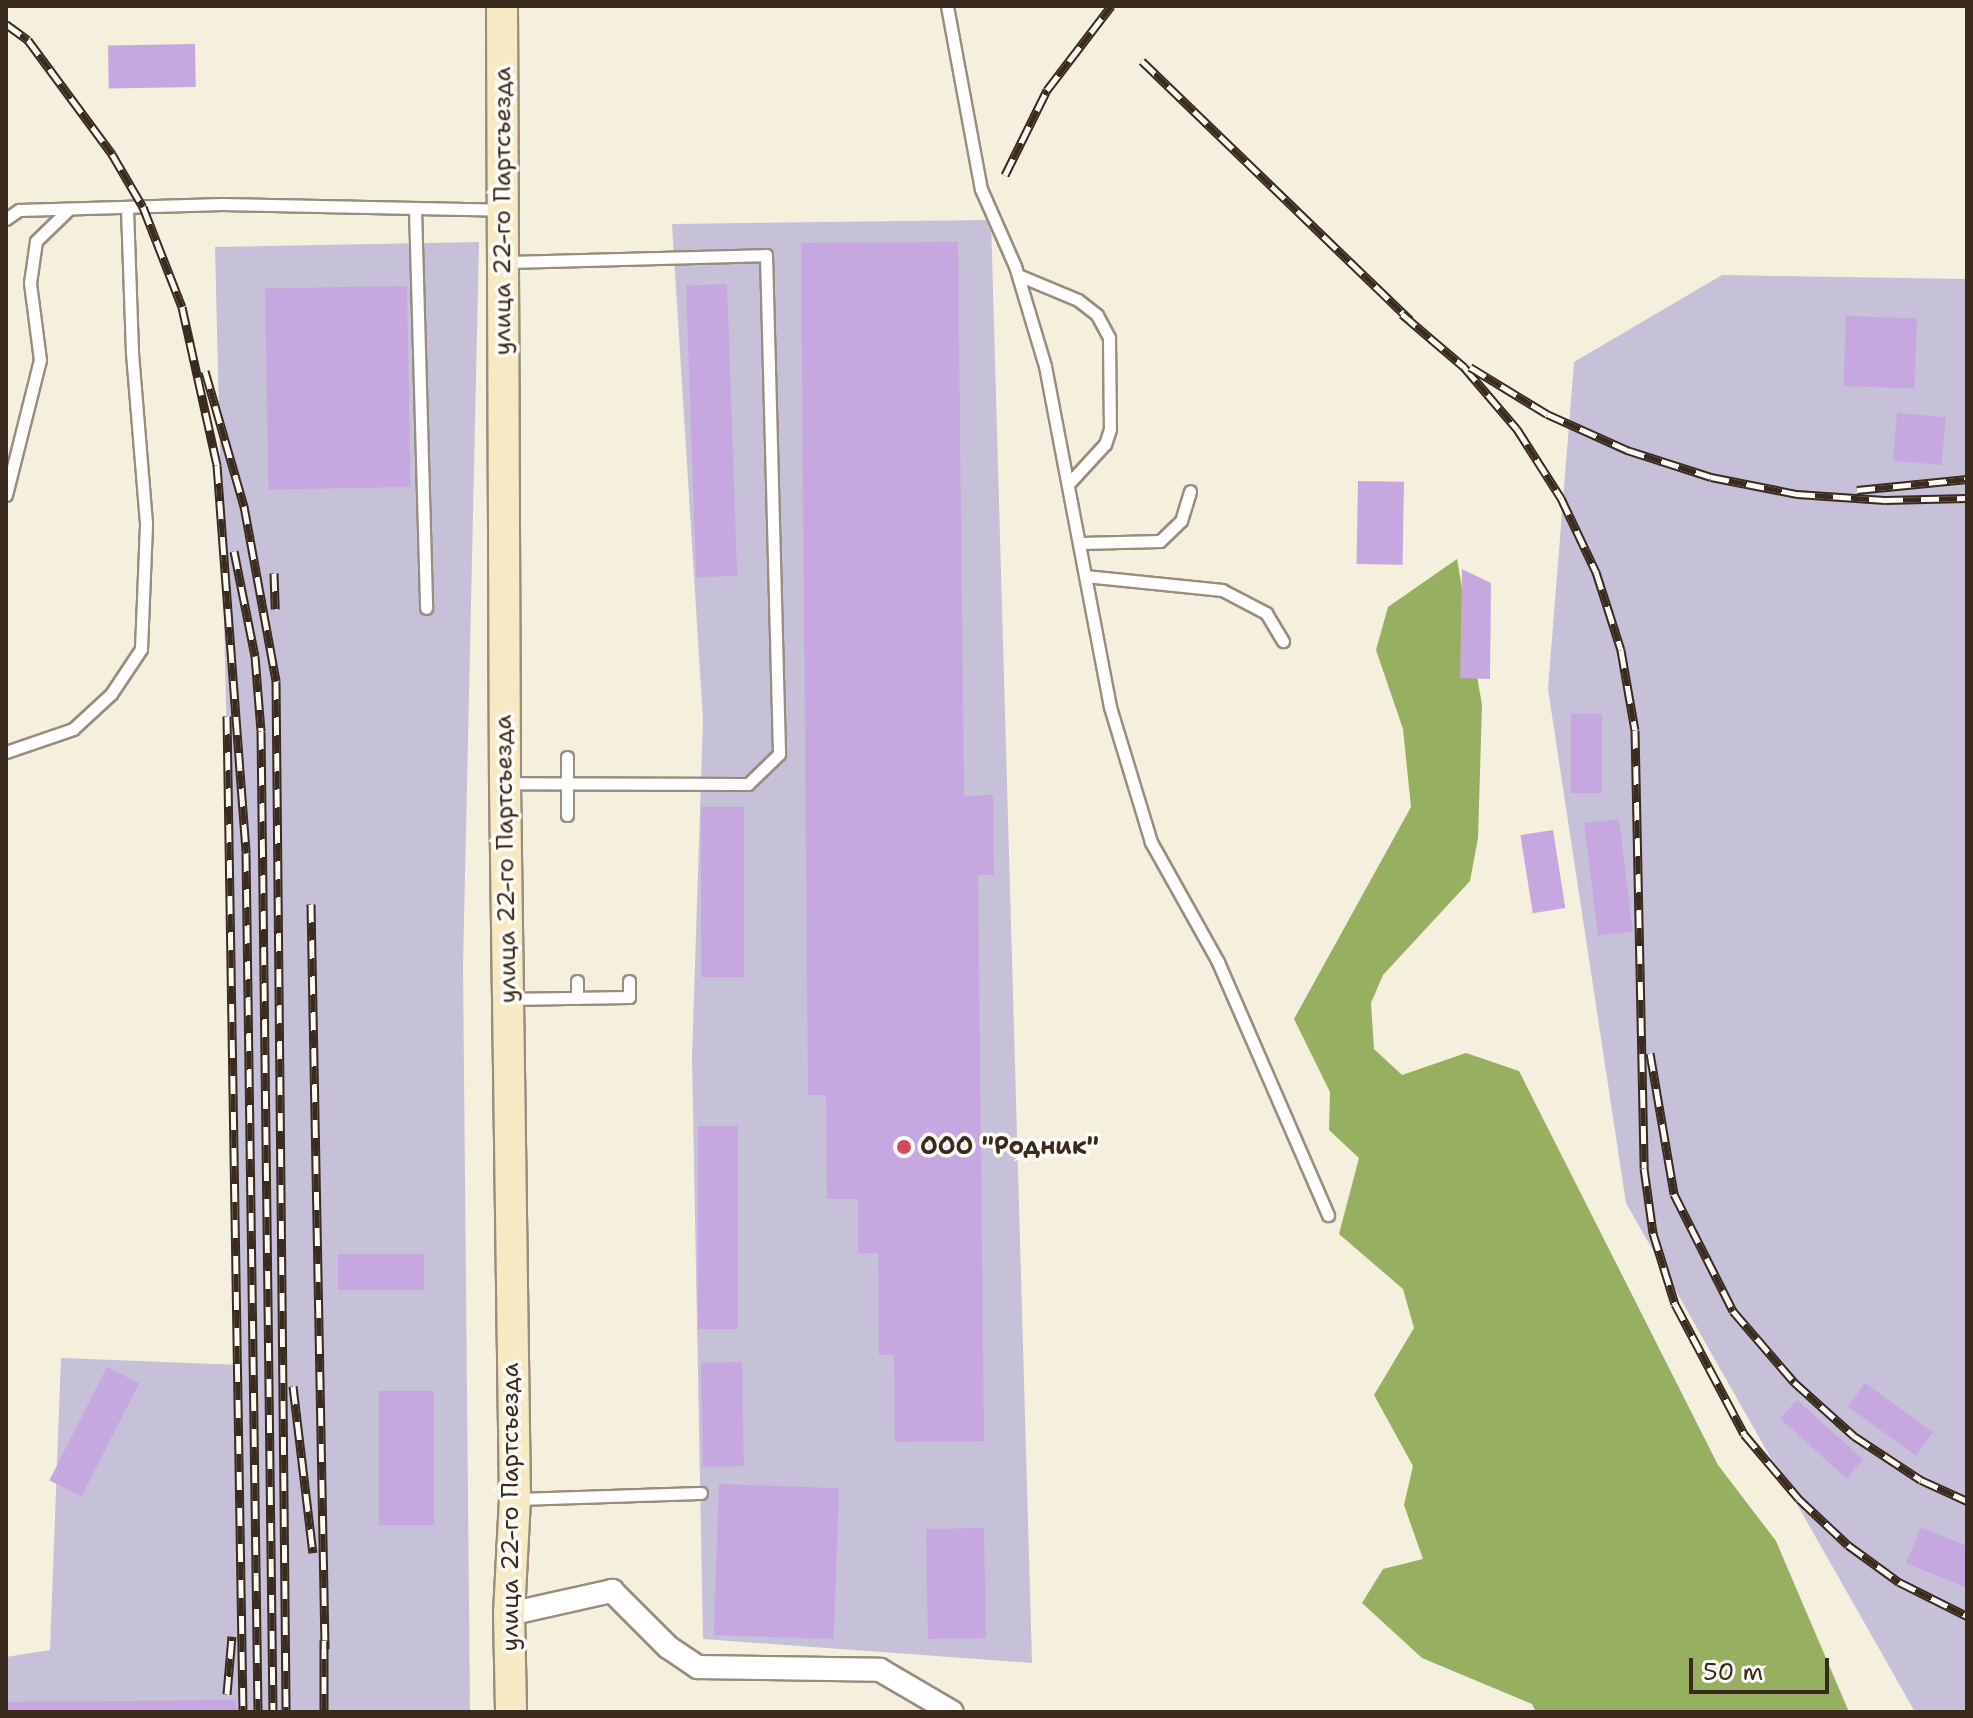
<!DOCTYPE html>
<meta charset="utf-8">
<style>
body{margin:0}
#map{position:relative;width:1973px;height:1718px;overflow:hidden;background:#f4f0dd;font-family:"Shantell Sans",sans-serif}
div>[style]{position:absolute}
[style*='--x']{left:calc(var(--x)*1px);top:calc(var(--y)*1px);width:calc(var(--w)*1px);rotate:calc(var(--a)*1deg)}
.industrial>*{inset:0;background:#c6c0d9}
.forest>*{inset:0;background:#96af60}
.building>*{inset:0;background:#c7a7df;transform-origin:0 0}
.roads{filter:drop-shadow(2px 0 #988d7e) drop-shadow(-2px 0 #988d7e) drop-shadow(0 2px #988d7e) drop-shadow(0 -2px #988d7e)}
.lane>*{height:11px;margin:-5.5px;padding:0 5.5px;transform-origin:5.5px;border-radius:5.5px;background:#fff}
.street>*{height:22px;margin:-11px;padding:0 11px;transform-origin:11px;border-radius:11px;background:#fff}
.secondary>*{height:30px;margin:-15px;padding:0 15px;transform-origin:15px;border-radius:15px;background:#f7e9c3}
.rail>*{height:9px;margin-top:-4.5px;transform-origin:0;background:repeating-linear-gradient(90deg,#fdfcf7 0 18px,#3b2a1e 0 36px);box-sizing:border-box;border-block:2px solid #3b2a1e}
.dots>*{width:22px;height:22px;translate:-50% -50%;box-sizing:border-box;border:4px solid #fdfcf7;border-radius:50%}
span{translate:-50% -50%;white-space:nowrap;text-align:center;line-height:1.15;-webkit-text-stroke:7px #fdfcf7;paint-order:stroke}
.street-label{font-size:24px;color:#3b2a1e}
.poi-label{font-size:24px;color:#3b2a1e;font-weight:700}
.left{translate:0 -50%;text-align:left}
.frame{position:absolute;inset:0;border:8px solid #3b2a1e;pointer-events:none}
.scale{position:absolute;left:1689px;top:1658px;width:140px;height:36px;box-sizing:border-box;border:4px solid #3b2a1e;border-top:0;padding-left:10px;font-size:24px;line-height:28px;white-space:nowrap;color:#3b2a1e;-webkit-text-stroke:6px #fdfcf7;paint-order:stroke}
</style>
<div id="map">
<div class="industrial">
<i style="clip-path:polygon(991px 220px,1032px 1663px,703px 1639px,692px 1057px,703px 720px,672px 224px)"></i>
<i style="clip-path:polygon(479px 242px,463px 966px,470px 1712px,6px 1712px,6px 1657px,50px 1650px,61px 1358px,242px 1365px,215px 247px)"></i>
<i style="clip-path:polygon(1722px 275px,1967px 279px,1967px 1712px,1915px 1712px,1626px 1203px,1548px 689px,1574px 362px)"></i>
</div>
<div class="forest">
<i style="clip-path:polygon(1457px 559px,1482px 705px,1478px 838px,1470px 881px,1383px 975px,1371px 1003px,1374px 1049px,1402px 1075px,1466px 1053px,1519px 1071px,1718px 1465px,1776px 1541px,1849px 1712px,1536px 1712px,1532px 1704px,1422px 1658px,1362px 1603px,1383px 1569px,1423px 1559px,1404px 1505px,1413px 1466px,1374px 1395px,1414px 1328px,1403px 1289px,1339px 1234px,1359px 1158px,1329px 1130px,1330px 1092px,1294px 1019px,1411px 807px,1403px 729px,1376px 650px,1388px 607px)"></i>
</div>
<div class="building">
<i style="left:195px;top:44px;width:43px;height:87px;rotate:89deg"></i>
<i style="clip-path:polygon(958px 242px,964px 796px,993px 795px,994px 875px,978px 875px,984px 1441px,895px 1442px,894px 1355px,879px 1355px,878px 1253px,858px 1253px,858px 1199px,827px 1199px,826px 1095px,808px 1095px,801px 243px)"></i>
<i style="left:727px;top:284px;width:292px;height:41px;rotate:88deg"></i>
<i style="left:407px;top:286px;width:201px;height:142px;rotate:89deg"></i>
<i style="left:1846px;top:316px;width:71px;height:70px;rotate:2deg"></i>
<i style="left:1897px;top:413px;width:49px;height:48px;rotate:5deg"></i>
<i style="left:1358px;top:481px;width:46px;height:83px;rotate:1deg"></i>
<i style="clip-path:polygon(1462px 569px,1491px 583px,1490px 679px,1460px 678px)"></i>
<i style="left:1571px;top:714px;width:31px;height:79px"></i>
<i style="left:701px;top:807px;width:43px;height:170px"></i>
<i style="left:1619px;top:819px;width:113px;height:35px;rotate:83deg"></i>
<i style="left:1553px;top:830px;width:79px;height:33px;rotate:81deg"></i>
<i style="left:698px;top:1126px;width:40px;height:203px"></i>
<i style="left:424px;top:1254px;width:36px;height:86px;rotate:90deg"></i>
<i style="left:742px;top:1362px;width:104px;height:41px;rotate:89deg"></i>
<i style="left:107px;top:1367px;width:36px;height:127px;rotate:27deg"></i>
<i style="left:1865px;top:1383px;width:84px;height:29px;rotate:36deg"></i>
<i style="left:379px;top:1391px;width:55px;height:134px"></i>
<i style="left:1797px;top:1400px;width:89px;height:25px;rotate:42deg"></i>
<i style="left:719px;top:1484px;width:120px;height:151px;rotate:2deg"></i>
<i style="clip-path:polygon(1921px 1527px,1967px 1546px,1967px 1588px,1906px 1563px)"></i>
<i style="left:984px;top:1528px;width:110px;height:58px;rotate:89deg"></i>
<i style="clip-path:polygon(236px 1700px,237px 1712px,6px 1712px,6px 1702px)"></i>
</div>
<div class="roads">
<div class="lane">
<i style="--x:947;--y:6;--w:186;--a:79.5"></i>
<i style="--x:981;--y:189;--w:84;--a:66.2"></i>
<i style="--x:1015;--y:266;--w:104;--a:73.3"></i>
<i style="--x:1045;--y:366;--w:347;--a:79.2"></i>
<i style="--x:1110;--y:707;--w:141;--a:73.1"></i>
<i style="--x:1151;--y:842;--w:137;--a:60.8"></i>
<i style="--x:1218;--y:962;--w:276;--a:66.5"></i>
<i style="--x:415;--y:208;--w:400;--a:88.4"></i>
<i style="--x:6;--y:219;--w:16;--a:-35"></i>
<i style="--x:19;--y:210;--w:203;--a:-1.7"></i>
<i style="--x:222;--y:204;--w:280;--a:1.2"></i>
<i style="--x:505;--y:262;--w:261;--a:-1.5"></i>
<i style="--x:766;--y:255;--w:499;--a:88.5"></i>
<i style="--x:779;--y:754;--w:43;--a:135.9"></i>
<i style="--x:748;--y:784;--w:243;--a:-179.8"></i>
<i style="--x:1018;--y:275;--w:65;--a:22.6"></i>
<i style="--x:1078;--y:300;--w:24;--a:38"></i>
<i style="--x:1097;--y:315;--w:26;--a:62"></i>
<i style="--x:1109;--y:338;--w:91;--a:89.4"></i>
<i style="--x:1110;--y:429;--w:16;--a:108"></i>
<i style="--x:1105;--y:444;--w:52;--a:132.6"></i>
<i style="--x:6;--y:495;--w:139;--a:-75.9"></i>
<i style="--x:40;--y:360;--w:78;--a:-97.4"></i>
<i style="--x:30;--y:283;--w:42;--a:-81.9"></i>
<i style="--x:36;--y:241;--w:46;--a:-44.1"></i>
<i style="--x:1081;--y:543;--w:79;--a:-1.5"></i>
<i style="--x:1160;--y:541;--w:29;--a:-44"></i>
<i style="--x:1181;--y:521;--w:31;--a:-73"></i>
<i style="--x:1085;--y:576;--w:138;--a:5.8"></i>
<i style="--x:1222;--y:590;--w:50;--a:27.6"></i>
<i style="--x:1266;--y:613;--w:33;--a:59"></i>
<i style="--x:6;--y:752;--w:71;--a:-18.9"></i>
<i style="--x:73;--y:729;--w:52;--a:-42.6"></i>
<i style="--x:111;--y:694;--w:54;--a:-56.3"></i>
<i style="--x:141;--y:649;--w:126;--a:-87.7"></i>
<i style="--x:146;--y:523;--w:172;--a:-94.7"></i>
<i style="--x:132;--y:352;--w:145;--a:-92"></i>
<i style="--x:567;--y:757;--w:58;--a:90"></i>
<i style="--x:577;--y:981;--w:17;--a:90"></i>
<i style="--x:508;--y:999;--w:121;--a:-0.9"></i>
<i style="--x:629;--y:997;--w:16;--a:-90"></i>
<i style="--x:516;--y:1499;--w:185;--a:-1.9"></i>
</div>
<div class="street">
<i style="--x:509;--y:1614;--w:106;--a:-12.6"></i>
<i style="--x:612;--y:1591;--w:79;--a:45"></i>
<i style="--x:668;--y:1647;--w:36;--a:34"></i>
<i style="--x:698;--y:1667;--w:182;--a:0.9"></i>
<i style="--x:880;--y:1670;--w:83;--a:30.3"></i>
</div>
<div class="secondary">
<i style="--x:502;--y:6;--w:777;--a:89.78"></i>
<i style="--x:505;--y:783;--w:716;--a:89.2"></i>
<i style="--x:515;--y:1499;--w:115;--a:93"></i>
<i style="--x:509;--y:1614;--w:98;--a:88.8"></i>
</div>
</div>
<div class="rail">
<i style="--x:6;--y:24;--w:27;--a:36"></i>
<i style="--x:28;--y:40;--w:142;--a:53.6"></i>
<i style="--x:112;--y:154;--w:61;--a:59.7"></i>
<i style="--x:143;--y:207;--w:107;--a:68.7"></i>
<i style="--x:182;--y:307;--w:162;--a:77.5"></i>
<i style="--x:217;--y:465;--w:389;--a:85.7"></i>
<i style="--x:246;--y:853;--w:859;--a:89.2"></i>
<i style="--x:1142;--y:61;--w:373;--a:44"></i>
<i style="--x:1005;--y:175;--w:95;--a:-63.7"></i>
<i style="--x:1047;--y:90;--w:106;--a:-52.7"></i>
<i style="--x:1402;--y:314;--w:82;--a:40.5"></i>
<i style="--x:1464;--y:367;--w:82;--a:49.5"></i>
<i style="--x:1517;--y:429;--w:82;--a:57.5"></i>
<i style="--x:1561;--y:498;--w:82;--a:64.7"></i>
<i style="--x:1596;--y:572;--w:82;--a:72.2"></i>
<i style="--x:1621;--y:650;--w:81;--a:80.1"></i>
<i style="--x:1635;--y:730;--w:438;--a:88.8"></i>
<i style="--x:1644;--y:1168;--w:66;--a:82.1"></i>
<i style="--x:1653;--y:1233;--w:74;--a:72.8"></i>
<i style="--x:1675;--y:1304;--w:147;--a:62"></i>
<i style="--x:1744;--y:1434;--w:85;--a:49.8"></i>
<i style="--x:1799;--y:1499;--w:67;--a:43.2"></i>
<i style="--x:1848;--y:1545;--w:63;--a:36"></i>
<i style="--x:1899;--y:1582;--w:76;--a:26.6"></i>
<i style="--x:1470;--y:367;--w:90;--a:31.4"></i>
<i style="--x:1547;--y:414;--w:88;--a:24.2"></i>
<i style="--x:1627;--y:450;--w:88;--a:17.8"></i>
<i style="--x:1711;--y:477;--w:88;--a:11.2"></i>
<i style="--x:1797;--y:494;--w:88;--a:3.9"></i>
<i style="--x:1885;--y:500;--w:82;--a:-1.4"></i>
<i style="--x:205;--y:371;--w:141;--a:73.9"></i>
<i style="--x:244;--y:506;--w:178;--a:79.6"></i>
<i style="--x:276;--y:681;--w:1031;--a:89.44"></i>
<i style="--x:1857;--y:490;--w:111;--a:-5.7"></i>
<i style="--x:234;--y:551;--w:107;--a:78.7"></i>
<i style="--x:255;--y:656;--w:75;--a:85.4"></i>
<i style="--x:261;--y:731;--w:981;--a:89.3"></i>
<i style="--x:274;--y:573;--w:36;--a:88"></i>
<i style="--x:227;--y:716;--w:996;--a:89.08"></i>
<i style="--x:311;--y:904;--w:745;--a:88.92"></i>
<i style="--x:1650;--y:1053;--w:143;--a:80.3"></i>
<i style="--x:1674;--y:1194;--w:131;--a:63.2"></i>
<i style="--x:1733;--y:1311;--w:94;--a:49.3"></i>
<i style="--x:1794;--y:1382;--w:81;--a:42"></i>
<i style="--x:1854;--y:1436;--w:80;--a:33.3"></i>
<i style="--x:1921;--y:1480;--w:51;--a:24.5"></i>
<i style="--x:293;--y:1386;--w:168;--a:83.2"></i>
<i style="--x:324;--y:1640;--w:72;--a:90"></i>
<i style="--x:227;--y:1694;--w:58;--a:-85.1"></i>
</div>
<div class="dots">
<i style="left:904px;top:1147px;background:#d1495b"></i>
</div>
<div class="street-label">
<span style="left:503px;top:211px;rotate:-90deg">улица 22-го Партсъезда</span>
<span style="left:506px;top:859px;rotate:-91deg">улица 22-го Партсъезда</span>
<span style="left:511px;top:1507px;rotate:-90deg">улица 22-го Партсъезда</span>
</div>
<div class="poi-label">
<span class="left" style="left:920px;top:1147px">ООО "Родник"</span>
</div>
<div class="frame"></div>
<div class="scale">50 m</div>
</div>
